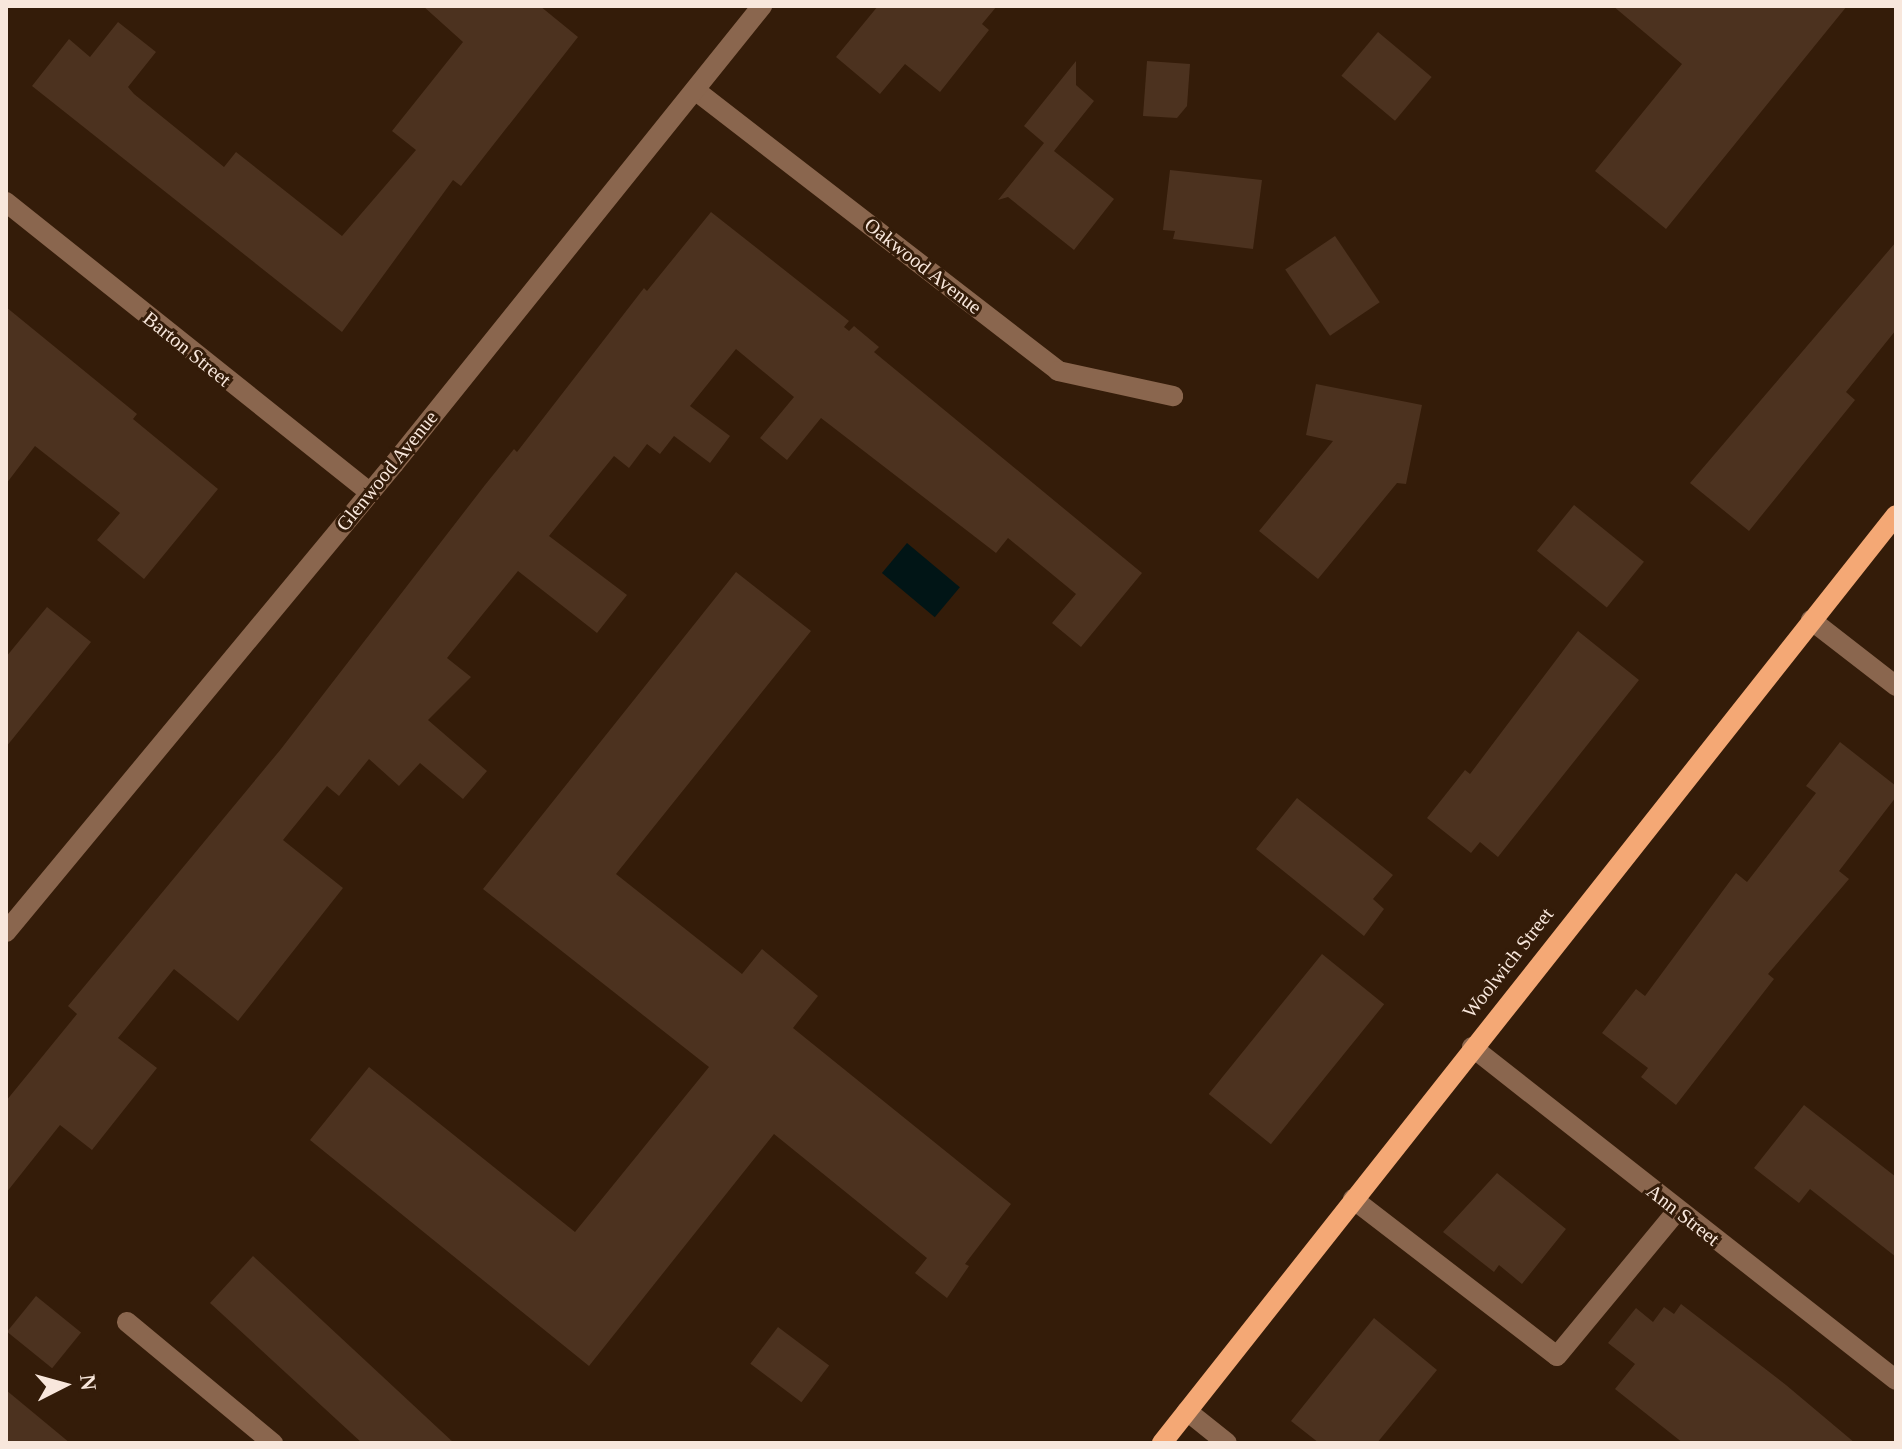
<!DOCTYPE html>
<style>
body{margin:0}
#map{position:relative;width:1902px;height:1449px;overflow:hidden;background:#341c09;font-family:"Times New Roman",serif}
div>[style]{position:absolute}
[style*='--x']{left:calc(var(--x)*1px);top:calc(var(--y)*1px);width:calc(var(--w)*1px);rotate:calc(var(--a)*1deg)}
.water>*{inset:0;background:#011516;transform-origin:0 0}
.building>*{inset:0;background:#4c321f;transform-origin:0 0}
.minor>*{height:20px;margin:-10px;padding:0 10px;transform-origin:10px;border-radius:10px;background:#8a664e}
.major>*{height:20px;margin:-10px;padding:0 10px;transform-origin:10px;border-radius:10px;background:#f4a875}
span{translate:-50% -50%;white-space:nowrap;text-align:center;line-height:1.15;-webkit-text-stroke:6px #341c09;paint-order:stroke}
.street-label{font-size:20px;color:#f8e7dc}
.frame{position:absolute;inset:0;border:8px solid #f8e7dc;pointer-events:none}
.north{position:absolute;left:24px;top:1345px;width:80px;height:80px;-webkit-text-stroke:6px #341c09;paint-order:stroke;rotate:84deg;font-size:22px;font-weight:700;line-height:32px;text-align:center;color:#f8e7dc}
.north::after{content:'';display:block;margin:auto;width:28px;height:36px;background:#f8e7dc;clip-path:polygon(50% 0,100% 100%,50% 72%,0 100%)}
</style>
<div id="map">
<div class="water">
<i style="left:907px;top:543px;width:69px;height:39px;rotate:40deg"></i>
</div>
<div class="building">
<i style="clip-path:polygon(423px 6px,540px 6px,578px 37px,461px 186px,453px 180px,342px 332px,32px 86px,69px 39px,90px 57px,118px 22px,156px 52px,128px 87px,134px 94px,224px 167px,236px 152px,342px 236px,416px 150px,392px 131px,463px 42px)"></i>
<i style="clip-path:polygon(878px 6px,997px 6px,982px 24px,989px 30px,940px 92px,905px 64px,880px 94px,836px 57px)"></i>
<i style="clip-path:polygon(1613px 6px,1847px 6px,1666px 229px,1595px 171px,1682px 64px)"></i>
<i style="left:1378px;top:32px;width:70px;height:57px;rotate:40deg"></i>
<i style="clip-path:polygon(1076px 61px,1076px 85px,1094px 101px,1054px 151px,1114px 199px,1074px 250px,1008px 197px,998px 200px,1044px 143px,1024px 126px)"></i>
<i style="clip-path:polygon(1147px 61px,1190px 64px,1187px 106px,1177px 118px,1143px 116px)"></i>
<i style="clip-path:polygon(1170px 170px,1262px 180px,1253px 249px,1173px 239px,1175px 231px,1163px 230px)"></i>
<i style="clip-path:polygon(711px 212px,849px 321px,844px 327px,849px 331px,854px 326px,879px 347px,874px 352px,1142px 573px,1081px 647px,1052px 623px,1076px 594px,1008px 538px,996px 553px,821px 418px,787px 460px,760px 438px,794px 397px,736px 349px,690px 406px,730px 436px,710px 463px,674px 436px,660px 454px,647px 444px,629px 468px,614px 456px,549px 536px,627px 595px,597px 633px,518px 571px,447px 658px,471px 677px,428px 720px,487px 771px,463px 799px,420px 763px,399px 786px,369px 759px,339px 796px,327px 786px,283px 840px,343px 888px,238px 1021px,174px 969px,118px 1038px,157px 1068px,92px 1150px,60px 1125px,6px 1193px,6px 1101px,77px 1014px,68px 1006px,281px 749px,485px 485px,514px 449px,517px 452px,644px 288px,647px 291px)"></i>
<i style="left:1335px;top:236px;width:80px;height:60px;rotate:56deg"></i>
<i style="clip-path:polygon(1896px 242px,1896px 330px,1846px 392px,1855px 400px,1749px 531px,1690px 483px)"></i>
<i style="clip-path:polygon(6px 307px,137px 414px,133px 419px,218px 489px,144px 579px,97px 540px,120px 513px,35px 446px,6px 484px)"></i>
<i style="clip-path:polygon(1316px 384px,1422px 405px,1406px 484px,1397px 483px,1318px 579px,1259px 531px,1333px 441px,1306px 435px)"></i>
<i style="left:1574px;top:505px;width:90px;height:59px;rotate:39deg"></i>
<i style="clip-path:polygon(736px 572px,811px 631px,616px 874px,742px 974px,762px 949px,818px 996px,793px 1028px,1011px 1204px,965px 1264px,969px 1266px,947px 1298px,915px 1273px,927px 1258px,774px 1134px,589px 1366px,310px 1140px,369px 1067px,575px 1232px,709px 1067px,483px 889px)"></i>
<i style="clip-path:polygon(47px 607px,91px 642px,6px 747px,6px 657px)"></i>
<i style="clip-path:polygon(1578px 631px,1639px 680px,1498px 857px,1480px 842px,1471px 853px,1427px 818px,1465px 770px,1470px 774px)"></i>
<i style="clip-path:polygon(1840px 742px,1896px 786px,1896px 797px,1839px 871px,1849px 879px,1768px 974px,1774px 979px,1676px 1105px,1641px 1077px,1648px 1068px,1602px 1033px,1636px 989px,1645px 996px,1736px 873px,1747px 882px,1816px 793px,1806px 786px)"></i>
<i style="clip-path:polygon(1297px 798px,1393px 875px,1373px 899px,1384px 909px,1364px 936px,1256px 849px)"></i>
<i style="left:1322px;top:954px;width:80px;height:180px;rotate:39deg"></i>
<i style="clip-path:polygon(1804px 1105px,1896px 1177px,1896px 1257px,1810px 1189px,1799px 1203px,1754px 1168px)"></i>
<i style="clip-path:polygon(1497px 1173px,1566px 1229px,1522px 1284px,1499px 1265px,1494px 1272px,1443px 1232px)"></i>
<i style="clip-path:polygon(253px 1256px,454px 1443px,362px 1443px,210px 1303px)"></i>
<i style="left:36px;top:1296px;width:58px;height:46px;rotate:39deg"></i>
<i style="clip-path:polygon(1681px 1304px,1786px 1385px,1855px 1443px,1683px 1443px,1615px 1389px,1635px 1364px,1608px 1343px,1636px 1308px,1653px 1322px,1664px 1307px,1674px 1314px)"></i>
<i style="clip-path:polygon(1374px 1318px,1437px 1370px,1377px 1443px,1319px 1443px,1291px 1421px)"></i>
<i style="left:778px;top:1327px;width:64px;height:46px;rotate:37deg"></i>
<i style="clip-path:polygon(6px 1390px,70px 1443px,6px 1443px)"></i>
</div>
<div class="minor">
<i style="--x:695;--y:90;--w:459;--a:37.7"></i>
<i style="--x:1058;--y:371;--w:118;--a:12.3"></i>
<i style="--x:6;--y:202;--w:466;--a:38.6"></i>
<i style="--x:1811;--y:620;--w:108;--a:37.8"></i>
<i style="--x:6;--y:932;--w:608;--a:-50.34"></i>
<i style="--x:394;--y:464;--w:588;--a:-51.22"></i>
<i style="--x:1472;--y:1047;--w:539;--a:38.15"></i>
<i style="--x:1353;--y:1199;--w:257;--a:37.6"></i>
<i style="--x:1557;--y:1356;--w:188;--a:-50.4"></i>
<i style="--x:127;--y:1322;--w:190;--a:39.7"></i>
<i style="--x:1187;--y:1411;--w:51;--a:38.7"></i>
</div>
<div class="major">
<i style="--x:1162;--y:1443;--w:1183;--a:-51.66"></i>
</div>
<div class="street-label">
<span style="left:923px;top:266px;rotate:38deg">Oakwood Avenue</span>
<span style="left:187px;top:349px;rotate:39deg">Barton Street</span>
<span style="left:387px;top:471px;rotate:-51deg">Glenwood Avenue</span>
<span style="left:1508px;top:963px;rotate:-52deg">Woolwich Street</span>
<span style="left:1683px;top:1215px;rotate:38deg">Ann Street</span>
</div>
<div class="frame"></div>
<div class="north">N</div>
</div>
